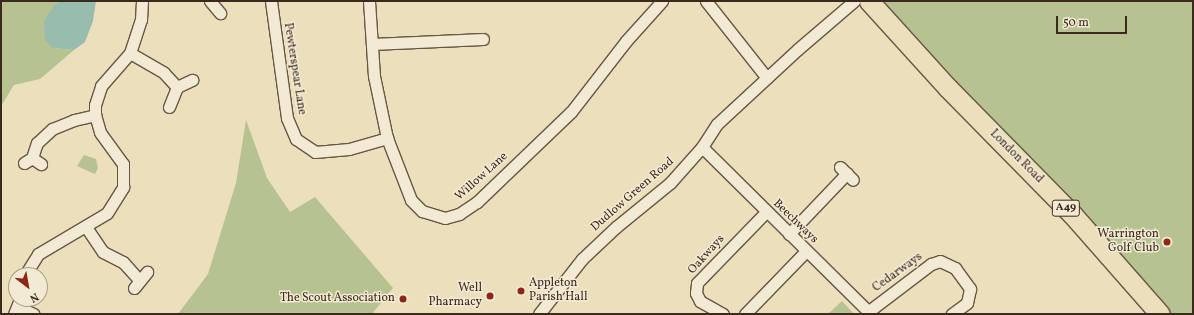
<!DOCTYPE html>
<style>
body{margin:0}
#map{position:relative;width:1194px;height:315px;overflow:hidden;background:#ebdfbc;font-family:Vollkorn,serif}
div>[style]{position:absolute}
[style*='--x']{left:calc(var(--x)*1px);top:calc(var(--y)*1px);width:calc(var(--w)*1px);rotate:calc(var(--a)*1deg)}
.green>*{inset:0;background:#b7c291}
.water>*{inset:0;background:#98bdaf}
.roads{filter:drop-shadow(1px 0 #675646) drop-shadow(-1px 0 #675646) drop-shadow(0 1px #675646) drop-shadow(0 -1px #675646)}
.minor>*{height:11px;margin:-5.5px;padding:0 5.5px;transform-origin:5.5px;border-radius:5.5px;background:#f2ead3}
.trunk>*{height:19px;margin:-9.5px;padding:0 9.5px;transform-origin:9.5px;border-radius:9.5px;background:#ebdfbc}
.dots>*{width:11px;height:11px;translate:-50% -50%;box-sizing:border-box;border:2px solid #f2ead3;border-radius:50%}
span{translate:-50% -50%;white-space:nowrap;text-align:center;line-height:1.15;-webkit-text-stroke:3px #f2ead3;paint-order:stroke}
.shield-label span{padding:1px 3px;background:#f2ead3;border:1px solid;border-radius:3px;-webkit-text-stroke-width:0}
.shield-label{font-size:11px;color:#3b291e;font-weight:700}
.street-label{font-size:12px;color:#3b291e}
.poi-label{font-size:12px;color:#3b291e}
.right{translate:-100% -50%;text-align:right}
.left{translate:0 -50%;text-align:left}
.frame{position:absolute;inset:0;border:2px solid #3b291e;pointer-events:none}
.north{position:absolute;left:8px;top:267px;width:40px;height:40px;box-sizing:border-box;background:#f2ead3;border:1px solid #a99d8b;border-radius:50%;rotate:149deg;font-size:11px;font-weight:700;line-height:16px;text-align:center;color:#3b291e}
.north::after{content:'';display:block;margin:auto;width:14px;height:18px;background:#8f2418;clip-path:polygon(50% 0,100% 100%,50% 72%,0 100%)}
.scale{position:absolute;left:1056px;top:16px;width:71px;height:18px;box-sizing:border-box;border:2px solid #3b291e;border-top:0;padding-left:5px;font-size:12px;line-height:14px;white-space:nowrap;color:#3b291e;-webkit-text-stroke:3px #f2ead3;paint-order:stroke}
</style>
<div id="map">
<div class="green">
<i style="clip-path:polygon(1px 1px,60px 1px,54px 5px,52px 48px,74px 50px,40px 79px,14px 85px,1px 106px)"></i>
<i style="clip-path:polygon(869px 1px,1193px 1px,1193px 314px,1165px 314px)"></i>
<i style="clip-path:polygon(246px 120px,267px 178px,290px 212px,315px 197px,393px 288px,372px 314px,178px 314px,208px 274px,236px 183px)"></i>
<i style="clip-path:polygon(84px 155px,96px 159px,98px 168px,95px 174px,77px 166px)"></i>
<i style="clip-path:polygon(842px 301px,854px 314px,828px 314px)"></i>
</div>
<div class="water">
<i style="clip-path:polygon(60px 1px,96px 1px,93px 21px,85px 42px,74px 50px,52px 48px,45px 40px,44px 21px,54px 5px)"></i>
</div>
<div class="roads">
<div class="minor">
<i style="--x:210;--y:1;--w:16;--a:50"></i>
<i style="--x:271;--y:1;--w:118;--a:82.2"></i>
<i style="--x:287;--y:118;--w:23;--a:67"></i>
<i style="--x:296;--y:139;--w:23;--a:34"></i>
<i style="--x:315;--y:152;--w:34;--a:-5"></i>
<i style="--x:349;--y:149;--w:40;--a:-16"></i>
<i style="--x:369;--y:1;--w:75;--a:86.2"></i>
<i style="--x:374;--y:76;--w:63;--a:78.2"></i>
<i style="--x:387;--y:138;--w:66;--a:68.8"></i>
<i style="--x:411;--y:200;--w:16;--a:45"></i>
<i style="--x:422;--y:211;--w:24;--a:17"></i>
<i style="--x:445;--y:218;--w:15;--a:-16"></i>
<i style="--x:459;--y:214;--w:22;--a:-34"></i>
<i style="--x:477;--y:202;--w:130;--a:-43.8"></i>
<i style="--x:571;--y:112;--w:90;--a:-52.2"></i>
<i style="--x:626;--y:41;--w:54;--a:-48"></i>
<i style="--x:706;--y:1;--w:98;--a:51.6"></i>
<i style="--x:372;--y:44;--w:111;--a:-2.6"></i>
<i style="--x:130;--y:53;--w:39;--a:30"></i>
<i style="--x:164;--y:73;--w:19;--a:47"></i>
<i style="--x:169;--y:107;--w:22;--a:-68"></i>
<i style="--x:177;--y:87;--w:17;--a:-25"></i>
<i style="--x:702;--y:147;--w:238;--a:44.7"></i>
<i style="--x:32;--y:158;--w:16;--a:-72"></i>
<i style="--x:37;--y:143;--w:21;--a:-43"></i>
<i style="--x:52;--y:129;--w:24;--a:-22"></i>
<i style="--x:74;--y:120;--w:22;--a:-13"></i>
<i style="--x:24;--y:163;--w:9;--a:-32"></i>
<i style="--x:32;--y:158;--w:11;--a:34"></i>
<i style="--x:840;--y:167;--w:18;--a:45"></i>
<i style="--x:86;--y:227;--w:30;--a:56"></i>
<i style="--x:103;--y:252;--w:22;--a:27"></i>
<i style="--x:123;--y:262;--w:25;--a:48"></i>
<i style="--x:789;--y:234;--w:84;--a:-46.4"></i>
<i style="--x:25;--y:275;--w:25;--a:-58"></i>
<i style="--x:38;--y:254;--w:80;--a:-30.7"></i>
<i style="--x:107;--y:213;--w:31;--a:-58"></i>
<i style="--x:123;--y:187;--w:23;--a:-90"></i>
<i style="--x:123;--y:164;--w:39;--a:-126"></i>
<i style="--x:100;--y:132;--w:18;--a:-106"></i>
<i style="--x:95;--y:115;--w:10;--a:-90"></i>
<i style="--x:95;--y:105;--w:20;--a:-72"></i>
<i style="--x:101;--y:86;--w:44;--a:-48.7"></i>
<i style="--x:130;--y:53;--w:35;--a:-72"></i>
<i style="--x:141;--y:20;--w:19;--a:-87"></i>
<i style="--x:134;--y:288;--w:21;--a:-51"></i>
<i style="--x:18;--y:307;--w:17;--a:24"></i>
<i style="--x:869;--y:311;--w:78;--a:-37.2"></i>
<i style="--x:931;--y:264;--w:9;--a:-18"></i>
<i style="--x:940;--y:261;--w:17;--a:25"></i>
<i style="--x:955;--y:268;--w:26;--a:54"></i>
<i style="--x:970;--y:289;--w:14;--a:102"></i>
<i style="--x:967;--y:303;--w:19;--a:144"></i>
<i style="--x:14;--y:314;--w:16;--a:-68"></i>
<i style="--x:539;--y:314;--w:70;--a:-52"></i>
<i style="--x:582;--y:259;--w:47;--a:-43.3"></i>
<i style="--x:616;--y:227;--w:70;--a:-39.2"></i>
<i style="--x:670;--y:183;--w:48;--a:-48.4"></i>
<i style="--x:702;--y:147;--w:27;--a:-57"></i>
<i style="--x:717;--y:124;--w:110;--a:-42.8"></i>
<i style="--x:798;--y:49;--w:74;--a:-40.6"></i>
<i style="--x:723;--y:314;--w:26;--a:-151"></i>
<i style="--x:700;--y:301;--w:9;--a:-117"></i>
<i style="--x:696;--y:293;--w:10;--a:-84"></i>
<i style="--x:697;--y:283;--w:99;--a:-45.8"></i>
<i style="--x:745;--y:314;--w:88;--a:-45.9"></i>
</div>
<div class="trunk">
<i style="--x:869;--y:1;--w:118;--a:47.8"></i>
<i style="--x:948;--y:88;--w:177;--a:45.5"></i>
<i style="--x:1072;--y:214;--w:133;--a:48.7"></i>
</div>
</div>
<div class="dots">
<i style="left:1167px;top:242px;background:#8f2418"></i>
<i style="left:521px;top:291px;background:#8f2418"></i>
<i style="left:490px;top:296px;background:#8f2418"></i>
<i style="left:403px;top:299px;background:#8f2418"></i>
</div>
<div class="shield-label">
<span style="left:1066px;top:208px">A49</span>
</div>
<div class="street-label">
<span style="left:294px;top:69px;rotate:81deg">Pewterspear Lane</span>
<span style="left:1016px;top:157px;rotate:45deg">London Road</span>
<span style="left:482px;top:177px;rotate:-42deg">Willow Lane</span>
<span style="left:633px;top:195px;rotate:-41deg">Dudlow Green Road</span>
<span style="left:795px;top:222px;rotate:44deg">Beechways</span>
<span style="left:707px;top:255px;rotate:-48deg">Oakways</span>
<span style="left:898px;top:273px;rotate:-36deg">Cedarways</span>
</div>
<div class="poi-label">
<span class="right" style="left:1159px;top:242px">Warrington<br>Golf Club</span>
<span class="left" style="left:529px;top:291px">Appleton<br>Parish Hall</span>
<span class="right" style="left:482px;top:296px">Well<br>Pharmacy</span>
<span class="right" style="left:395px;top:299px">The Scout Association</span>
</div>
<div class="frame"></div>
<div class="north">N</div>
<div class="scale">50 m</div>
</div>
